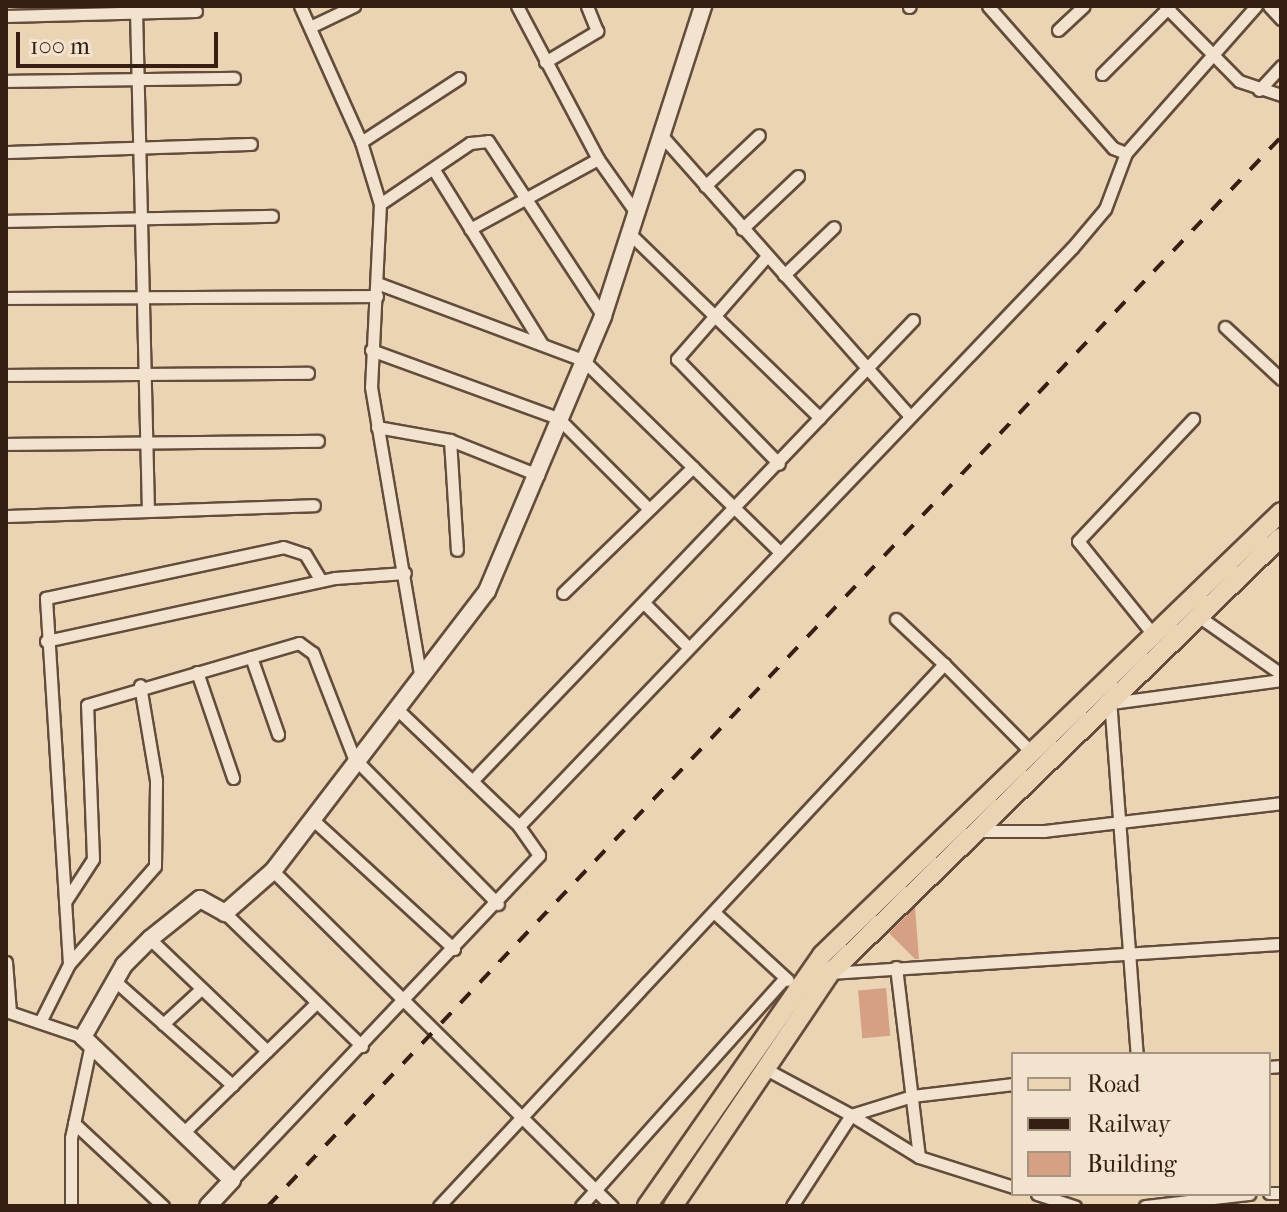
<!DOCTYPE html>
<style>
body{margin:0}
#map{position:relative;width:1287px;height:1212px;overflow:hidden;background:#ead4b3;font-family:"IM FELL French Canon",serif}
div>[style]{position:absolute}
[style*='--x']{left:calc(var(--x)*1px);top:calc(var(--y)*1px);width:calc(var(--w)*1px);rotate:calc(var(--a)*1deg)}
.building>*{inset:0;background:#d5a083;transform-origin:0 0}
.roads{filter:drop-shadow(2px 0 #634c3b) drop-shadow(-2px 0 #634c3b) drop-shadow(0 2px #634c3b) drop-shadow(0 -2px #634c3b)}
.street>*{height:11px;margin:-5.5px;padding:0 5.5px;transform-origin:5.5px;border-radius:5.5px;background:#f1e3ce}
.secondary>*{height:16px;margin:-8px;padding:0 8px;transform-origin:8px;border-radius:8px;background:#f1e3ce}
.primary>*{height:18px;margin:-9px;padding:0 9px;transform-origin:9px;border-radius:9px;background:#ead4b3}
.rail>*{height:4px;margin-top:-2px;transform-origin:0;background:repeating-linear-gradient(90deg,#361e13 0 14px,transparent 0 28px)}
span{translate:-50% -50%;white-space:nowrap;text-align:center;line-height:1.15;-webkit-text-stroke:6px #f1e3ce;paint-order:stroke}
.frame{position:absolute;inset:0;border:8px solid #361e13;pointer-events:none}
.legend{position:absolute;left:1011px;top:1052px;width:260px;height:144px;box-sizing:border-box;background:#f1e3ce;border:2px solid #a69483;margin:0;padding:10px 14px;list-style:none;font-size:24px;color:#361e13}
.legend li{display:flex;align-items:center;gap:16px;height:40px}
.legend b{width:40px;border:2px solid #a69483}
.scale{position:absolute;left:16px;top:32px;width:202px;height:36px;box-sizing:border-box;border:4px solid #361e13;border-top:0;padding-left:10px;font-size:24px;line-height:28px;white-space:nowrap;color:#361e13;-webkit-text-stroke:6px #f1e3ce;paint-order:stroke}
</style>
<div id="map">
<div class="building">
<i style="clip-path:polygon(915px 907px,919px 959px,915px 959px,889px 933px)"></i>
<i style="left:886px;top:988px;width:48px;height:28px;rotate:85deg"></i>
</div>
<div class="roads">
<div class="street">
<i style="--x:300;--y:6;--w:149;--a:65.8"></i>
<i style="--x:361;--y:142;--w:65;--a:73"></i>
<i style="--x:380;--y:204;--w:183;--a:92.8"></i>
<i style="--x:371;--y:387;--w:296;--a:80.3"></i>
<i style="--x:517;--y:6;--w:173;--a:62.1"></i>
<i style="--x:598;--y:159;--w:62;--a:54.8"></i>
<i style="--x:988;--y:6;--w:189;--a:48.6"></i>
<i style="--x:1113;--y:148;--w:14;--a:21"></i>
<i style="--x:1126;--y:153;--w:196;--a:-48.5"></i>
<i style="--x:1165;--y:6;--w:105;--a:45.4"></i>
<i style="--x:1239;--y:81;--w:44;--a:18.4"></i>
<i style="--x:1269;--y:6;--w:18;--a:47"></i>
<i style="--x:909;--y:7;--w:1;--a:-45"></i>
<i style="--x:136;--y:10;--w:501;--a:88.63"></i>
<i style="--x:6;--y:16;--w:190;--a:-1.5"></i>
<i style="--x:310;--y:27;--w:49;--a:-25.5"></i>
<i style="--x:1058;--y:30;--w:35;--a:-43"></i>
<i style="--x:545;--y:62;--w:61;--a:-30.8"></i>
<i style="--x:597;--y:31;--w:27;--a:-112"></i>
<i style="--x:1102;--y:74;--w:96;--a:-45"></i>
<i style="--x:6;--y:81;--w:228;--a:-0.8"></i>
<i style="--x:1259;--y:90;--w:33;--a:-47"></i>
<i style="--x:662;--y:136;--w:373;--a:48.5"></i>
<i style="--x:361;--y:142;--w:117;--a:-33.1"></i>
<i style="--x:6;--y:152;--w:245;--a:-1.9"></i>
<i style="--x:434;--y:170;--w:205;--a:58.2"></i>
<i style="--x:705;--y:186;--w:74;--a:-43.4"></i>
<i style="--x:380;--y:204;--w:109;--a:-34.1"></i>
<i style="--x:470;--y:143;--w:18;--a:-6"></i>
<i style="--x:488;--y:141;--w:209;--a:56.7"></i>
<i style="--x:6;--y:221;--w:266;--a:-1.1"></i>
<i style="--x:470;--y:229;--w:146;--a:-28.7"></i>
<i style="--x:742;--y:229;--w:77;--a:-43.4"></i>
<i style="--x:628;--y:232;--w:267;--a:44.1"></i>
<i style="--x:767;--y:256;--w:137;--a:131.1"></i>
<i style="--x:677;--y:359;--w:146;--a:45.8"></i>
<i style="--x:784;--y:275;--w:69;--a:-43.8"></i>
<i style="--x:377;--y:283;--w:220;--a:20.5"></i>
<i style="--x:583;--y:360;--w:275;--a:44.3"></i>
<i style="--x:6;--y:298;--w:371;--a:-0.3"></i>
<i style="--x:1225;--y:327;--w:76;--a:42.9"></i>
<i style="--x:371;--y:350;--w:199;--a:20"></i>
<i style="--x:558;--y:418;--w:127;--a:45"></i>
<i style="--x:6;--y:375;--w:302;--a:-0.4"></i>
<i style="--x:377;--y:427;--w:74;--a:10.1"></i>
<i style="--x:450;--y:440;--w:95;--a:21.7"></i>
<i style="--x:450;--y:440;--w:110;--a:86.4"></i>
<i style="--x:6;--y:444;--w:312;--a:-0.6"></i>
<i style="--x:6;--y:516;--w:308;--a:-2"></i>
<i style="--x:563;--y:593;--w:181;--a:-44.1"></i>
<i style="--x:644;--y:603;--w:62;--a:45"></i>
<i style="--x:1198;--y:616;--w:101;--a:34.9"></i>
<i style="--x:896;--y:619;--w:66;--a:43.2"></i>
<i style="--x:1152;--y:633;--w:118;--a:-128.8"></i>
<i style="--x:1078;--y:541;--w:168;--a:-46.7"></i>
<i style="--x:46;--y:641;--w:296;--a:-12.3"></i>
<i style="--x:335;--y:578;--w:70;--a:-4.1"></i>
<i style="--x:251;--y:657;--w:82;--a:70.7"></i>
<i style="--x:197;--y:672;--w:112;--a:71.2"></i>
<i style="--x:1110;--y:699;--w:356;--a:85.7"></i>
<i style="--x:1111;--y:703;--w:172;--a:-7.7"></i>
<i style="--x:472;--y:781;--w:638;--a:-46.27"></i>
<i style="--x:311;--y:818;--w:194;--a:42.5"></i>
<i style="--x:519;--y:826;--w:800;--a:-46.27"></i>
<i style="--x:1072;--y:248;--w:51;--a:-49.8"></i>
<i style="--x:1105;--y:209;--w:60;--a:-69.4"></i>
<i style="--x:975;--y:831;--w:69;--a:0"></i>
<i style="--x:1044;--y:831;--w:239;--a:-6.7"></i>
<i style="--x:273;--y:871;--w:477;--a:44.7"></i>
<i style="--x:65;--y:902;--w:51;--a:-56.9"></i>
<i style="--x:93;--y:859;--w:154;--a:-92.2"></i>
<i style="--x:87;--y:705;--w:221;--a:-16.3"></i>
<i style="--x:299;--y:643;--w:17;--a:36"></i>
<i style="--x:313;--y:653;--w:113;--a:68.7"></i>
<i style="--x:354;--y:758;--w:205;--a:45.4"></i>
<i style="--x:225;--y:913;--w:191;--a:44.2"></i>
<i style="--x:717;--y:915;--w:96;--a:42.5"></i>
<i style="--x:150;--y:939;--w:162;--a:43.7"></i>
<i style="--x:6;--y:962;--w:50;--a:85.4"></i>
<i style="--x:69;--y:964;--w:130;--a:-48.7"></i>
<i style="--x:155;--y:866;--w:86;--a:-89.3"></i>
<i style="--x:156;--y:780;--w:96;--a:-99.6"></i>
<i style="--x:896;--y:967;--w:191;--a:83.1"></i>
<i style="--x:831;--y:973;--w:451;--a:-3.7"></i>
<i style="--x:115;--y:981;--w:157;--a:41.6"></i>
<i style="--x:6;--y:1011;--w:81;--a:18.7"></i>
<i style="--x:42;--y:1018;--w:60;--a:-63.4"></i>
<i style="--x:69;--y:964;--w:367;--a:-93.6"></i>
<i style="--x:46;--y:598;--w:242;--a:-12.1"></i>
<i style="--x:283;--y:547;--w:23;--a:18"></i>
<i style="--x:305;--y:554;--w:31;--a:59"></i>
<i style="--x:163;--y:1024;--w:52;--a:-42.6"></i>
<i style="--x:762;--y:1067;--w:101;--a:28.3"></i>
<i style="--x:851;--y:1115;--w:108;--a:123"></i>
<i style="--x:1269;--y:1067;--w:12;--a:-5"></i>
<i style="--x:851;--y:1115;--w:80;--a:31.7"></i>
<i style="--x:919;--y:1157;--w:99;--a:17.7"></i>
<i style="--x:851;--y:1115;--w:64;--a:-17.3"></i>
<i style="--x:912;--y:1096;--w:102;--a:-6.8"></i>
<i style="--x:74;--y:1123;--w:122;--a:43"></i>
<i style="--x:183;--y:1133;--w:182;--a:-44.3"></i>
<i style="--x:232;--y:1180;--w:447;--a:-46.6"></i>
<i style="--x:539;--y:855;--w:35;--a:-125"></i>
<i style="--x:519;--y:826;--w:168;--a:-136.2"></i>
<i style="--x:1269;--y:1193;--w:12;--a:0"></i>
<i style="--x:1037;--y:1194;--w:40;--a:18"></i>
<i style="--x:71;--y:1206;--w:68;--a:-90"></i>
<i style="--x:71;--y:1138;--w:96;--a:-78"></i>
<i style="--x:439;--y:1206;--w:741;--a:-47.02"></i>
<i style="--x:944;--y:664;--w:122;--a:45.3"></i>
<i style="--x:581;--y:1206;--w:306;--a:-48.2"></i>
<i style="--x:1145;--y:1206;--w:105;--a:-6.6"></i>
</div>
<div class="secondary">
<i style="--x:208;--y:1206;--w:35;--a:-47"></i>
<i style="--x:232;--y:1180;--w:207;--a:-136.2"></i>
<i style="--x:83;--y:1037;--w:83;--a:-60.3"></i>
<i style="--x:124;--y:965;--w:37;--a:-45"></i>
<i style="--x:150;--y:939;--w:64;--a:-38.7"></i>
<i style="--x:200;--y:899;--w:29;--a:29"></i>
<i style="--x:225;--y:913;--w:64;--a:-41.2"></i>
<i style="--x:273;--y:871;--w:352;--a:-52.6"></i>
<i style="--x:487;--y:591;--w:298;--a:-67.1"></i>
<i style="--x:603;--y:316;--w:326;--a:-72.1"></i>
</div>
<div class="primary">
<i style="--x:647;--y:1206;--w:306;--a:-55.1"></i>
<i style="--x:822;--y:955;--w:638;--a:-43.98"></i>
<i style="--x:673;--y:1206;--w:281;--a:-56"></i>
<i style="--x:830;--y:973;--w:627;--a:-44.03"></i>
</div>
</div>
<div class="rail">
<i style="--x:268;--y:1206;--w:1473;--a:-46.54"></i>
</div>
<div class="frame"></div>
<ul class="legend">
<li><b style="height:10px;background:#ead4b3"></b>Road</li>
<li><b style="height:10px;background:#361e13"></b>Railway</li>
<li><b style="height:22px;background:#d5a083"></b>Building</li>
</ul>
<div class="scale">100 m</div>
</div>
